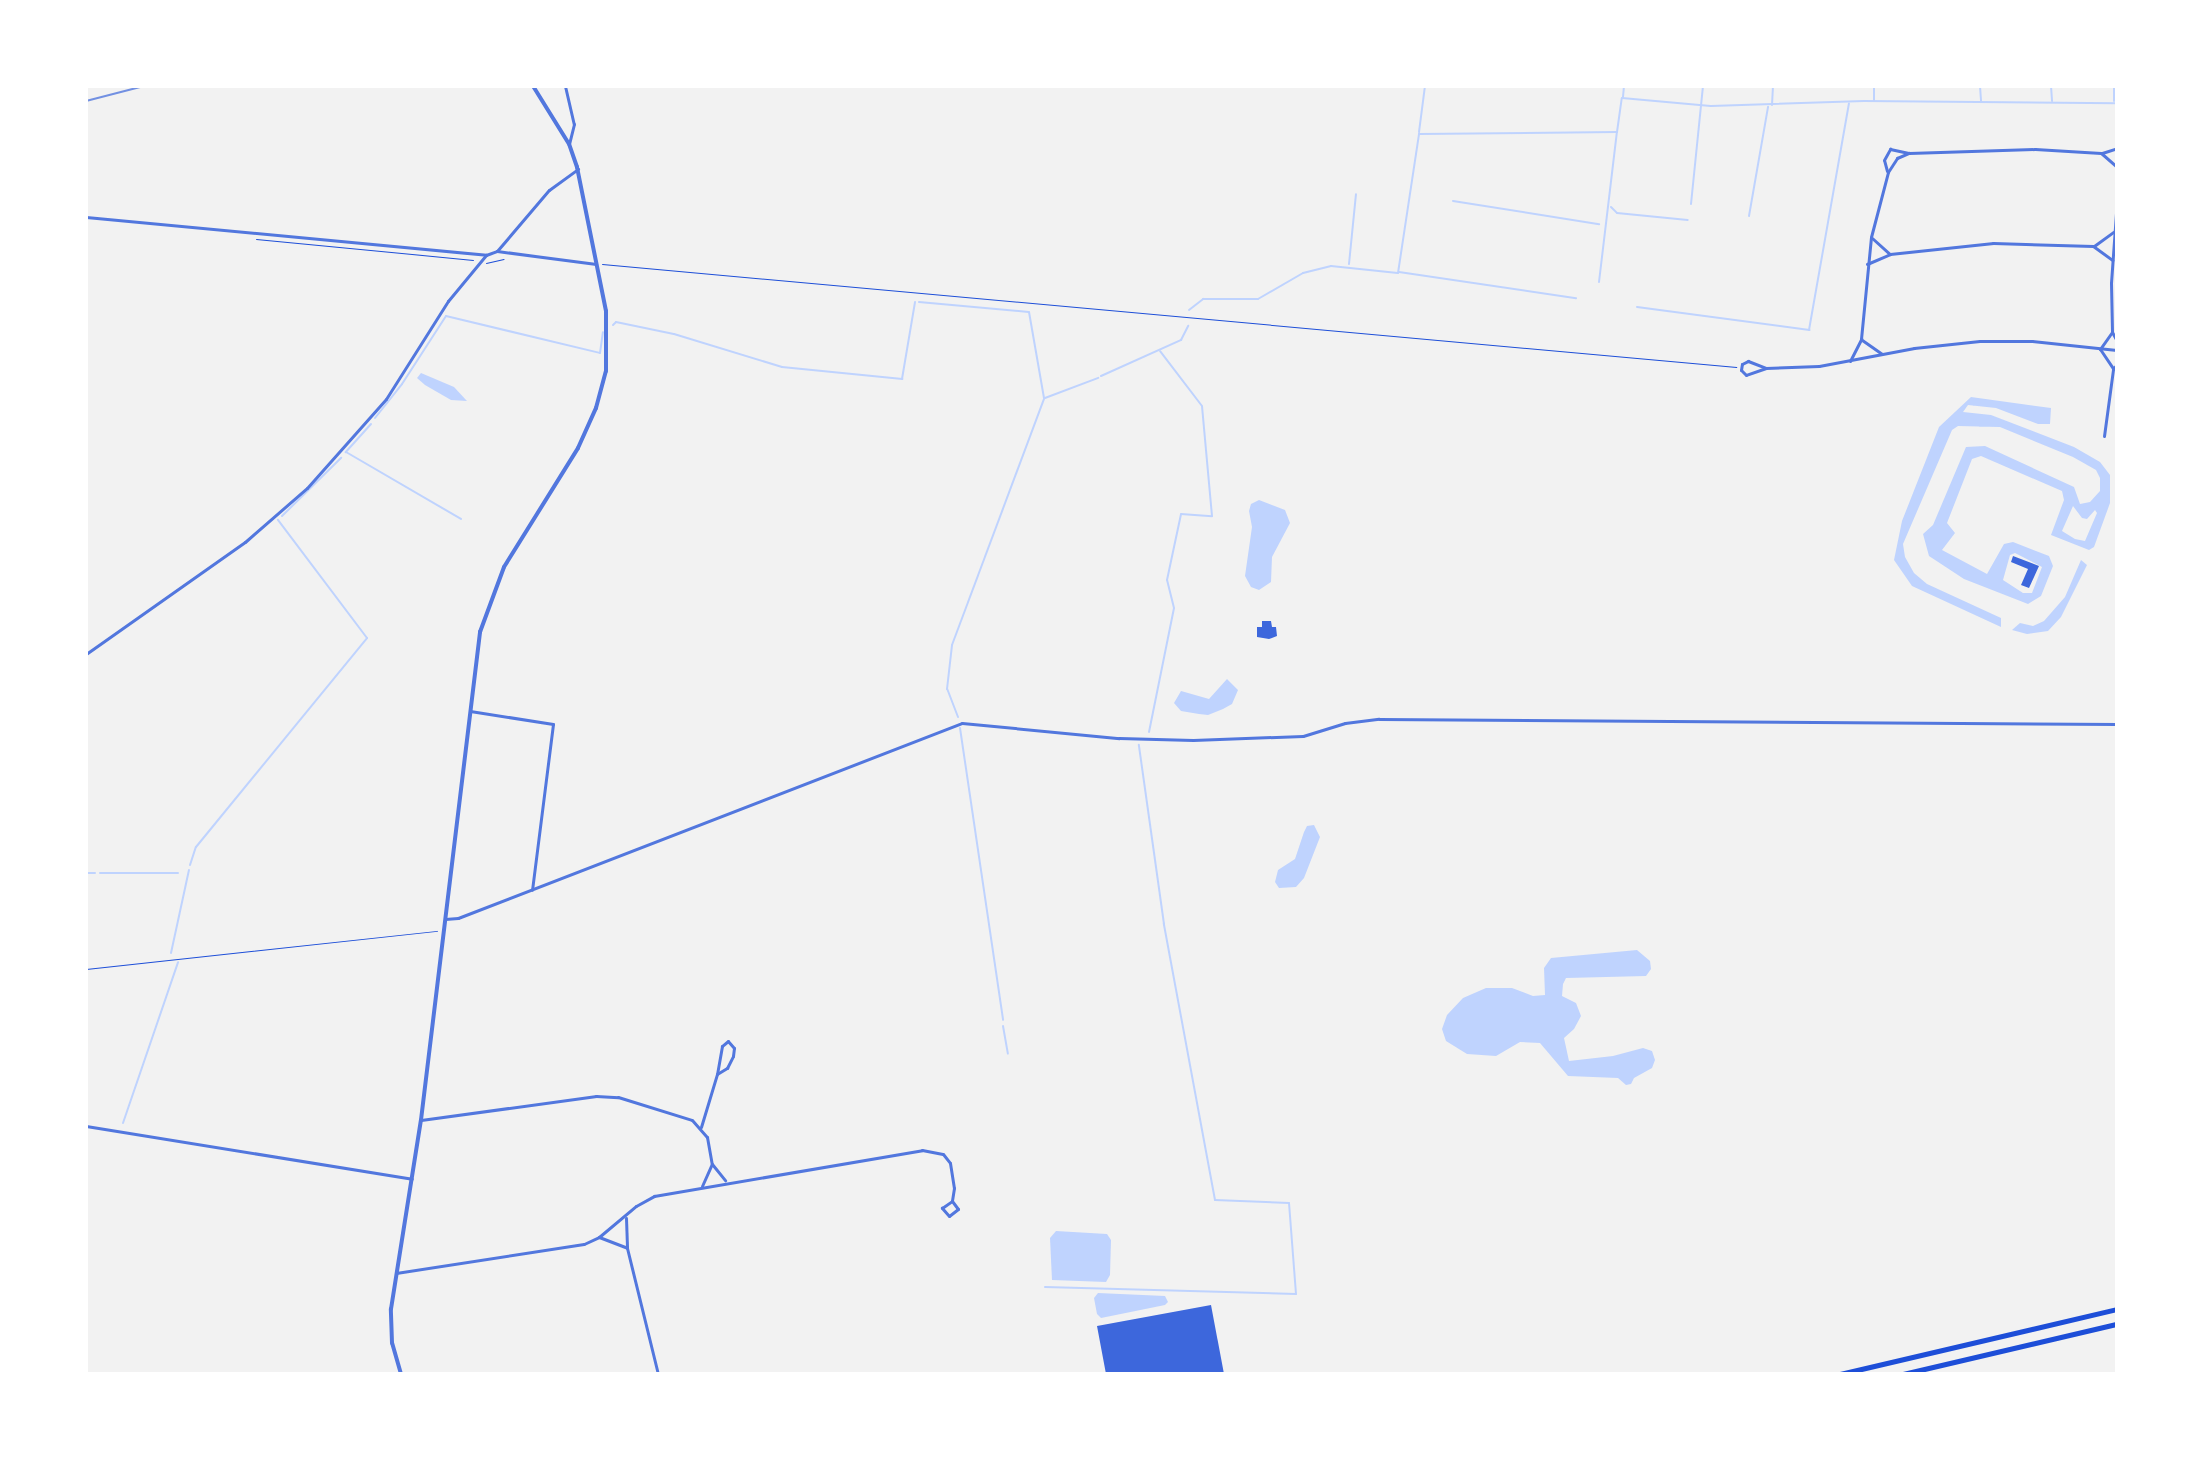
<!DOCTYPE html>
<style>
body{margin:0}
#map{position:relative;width:2203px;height:1460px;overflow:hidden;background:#f2f2f2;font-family:Arial,sans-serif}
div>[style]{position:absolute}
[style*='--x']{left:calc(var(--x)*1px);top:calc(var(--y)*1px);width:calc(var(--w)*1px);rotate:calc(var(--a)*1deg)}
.water>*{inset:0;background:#bfd3fe}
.stream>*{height:2px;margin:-1px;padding:0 1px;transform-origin:1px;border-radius:1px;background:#bfd3fe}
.building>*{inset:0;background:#3d67dc}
.path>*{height:1px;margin:-0.5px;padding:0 0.5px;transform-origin:0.5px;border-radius:0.5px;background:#1d4ed8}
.minor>*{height:3px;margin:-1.5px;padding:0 1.5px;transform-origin:1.5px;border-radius:1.5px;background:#5277de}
.tertiary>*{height:4px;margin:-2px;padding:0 2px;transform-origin:2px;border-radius:2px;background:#5277de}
.trunk>*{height:5px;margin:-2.5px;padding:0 2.5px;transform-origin:2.5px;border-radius:2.5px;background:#1d4ed8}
.rail>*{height:2px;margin:-1px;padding:0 1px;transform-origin:1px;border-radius:1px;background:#7290e2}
span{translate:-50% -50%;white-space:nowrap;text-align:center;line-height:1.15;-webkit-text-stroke:6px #fff;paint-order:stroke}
.frame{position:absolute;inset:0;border:88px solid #fff;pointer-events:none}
</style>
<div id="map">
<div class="water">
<i style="clip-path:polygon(421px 373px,454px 387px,467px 401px,451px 400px,425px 385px,417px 378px)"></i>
<i style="clip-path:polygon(evenodd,1971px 397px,2051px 408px,2050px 424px,2038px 424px,1996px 408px,1968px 405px,1963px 412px,1991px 415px,2074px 447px,2100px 462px,2110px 475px,2110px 503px,2094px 547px,2089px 550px,2051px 535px,2064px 500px,2062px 491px,1981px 456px,1972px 459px,1947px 523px,1955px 533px,1942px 550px,1987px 574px,2004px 544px,2013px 542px,2049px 556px,2053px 566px,2041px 596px,2028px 604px,1964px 579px,1929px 556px,1923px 534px,1933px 525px,1966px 447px,1985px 446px,2074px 487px,2080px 504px,2090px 502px,2100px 491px,2100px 478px,2096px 470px,2073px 457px,2000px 427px,1958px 426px,1952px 430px,1903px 544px,1905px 557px,1914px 573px,1927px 584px,2001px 618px,2001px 627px,1912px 586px,1894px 560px,1902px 521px,1939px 427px,1971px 397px,2073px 506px,2082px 518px,2087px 519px,2095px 510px,2097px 513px,2085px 541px,2075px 539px,2062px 531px,2073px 506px,1971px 397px,2015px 553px,2042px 567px,2032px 593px,2023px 593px,2003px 580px,2010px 555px,2015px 553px)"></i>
<i style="clip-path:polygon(1259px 500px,1285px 510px,1290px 523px,1272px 557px,1271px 582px,1259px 590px,1251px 587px,1245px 576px,1252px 527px,1249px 511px,1251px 504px)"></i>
<i style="clip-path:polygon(2081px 560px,2087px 565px,2061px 617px,2048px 631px,2027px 634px,2012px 630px,2020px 623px,2033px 626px,2044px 621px,2065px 597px)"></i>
<i style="clip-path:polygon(1227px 679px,1238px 690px,1232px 704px,1223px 709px,1208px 715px,1199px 714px,1181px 711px,1174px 703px,1181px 691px,1209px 699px)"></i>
<i style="clip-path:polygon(1314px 825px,1320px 837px,1304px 878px,1296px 887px,1279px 888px,1275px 882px,1278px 870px,1295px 859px,1304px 832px,1307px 826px)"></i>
<i style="clip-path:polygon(1637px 950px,1650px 961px,1651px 969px,1646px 976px,1566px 978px,1563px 984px,1562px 996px,1576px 1003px,1581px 1016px,1574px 1029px,1564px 1038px,1569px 1061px,1613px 1056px,1643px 1048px,1652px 1051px,1655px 1060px,1652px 1068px,1634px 1078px,1631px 1084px,1626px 1085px,1618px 1078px,1568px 1076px,1540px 1043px,1520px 1042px,1496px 1056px,1467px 1054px,1446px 1041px,1442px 1029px,1447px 1015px,1463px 998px,1486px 988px,1512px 988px,1533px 996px,1545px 995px,1544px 968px,1551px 958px)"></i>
<i style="clip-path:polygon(1056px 1231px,1107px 1234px,1111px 1240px,1110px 1275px,1106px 1282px,1052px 1280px,1050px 1238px)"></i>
<i style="clip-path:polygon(1098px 1293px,1165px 1296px,1168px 1302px,1165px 1305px,1101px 1318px,1097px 1314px,1094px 1298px)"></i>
</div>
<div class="stream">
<i style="--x:1874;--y:86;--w:15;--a:90"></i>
<i style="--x:1980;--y:86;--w:15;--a:86"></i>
<i style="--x:2051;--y:86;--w:15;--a:86"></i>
<i style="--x:2114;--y:86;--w:15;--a:90"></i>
<i style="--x:1623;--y:97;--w:11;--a:-85"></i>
<i style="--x:1772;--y:105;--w:19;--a:-87"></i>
<i style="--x:1419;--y:132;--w:46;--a:-82.6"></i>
<i style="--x:1453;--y:201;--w:148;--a:9"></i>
<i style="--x:1691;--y:204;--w:119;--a:-84.2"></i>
<i style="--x:1611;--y:207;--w:8;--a:45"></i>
<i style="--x:1617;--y:213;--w:71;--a:5.6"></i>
<i style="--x:1749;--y:216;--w:111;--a:-80.1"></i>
<i style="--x:1349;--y:264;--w:70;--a:-84.3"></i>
<i style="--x:1399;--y:272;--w:179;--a:8.4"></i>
<i style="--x:1599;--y:282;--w:151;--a:-83.2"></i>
<i style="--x:919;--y:302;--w:110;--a:5.2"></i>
<i style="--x:1029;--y:312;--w:87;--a:80.1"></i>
<i style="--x:1637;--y:307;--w:174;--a:7.6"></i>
<i style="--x:1809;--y:330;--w:230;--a:-80"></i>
<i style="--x:1189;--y:310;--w:18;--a:-38"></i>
<i style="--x:1203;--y:299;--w:55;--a:0"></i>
<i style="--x:1258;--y:299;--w:52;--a:-30"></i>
<i style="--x:1303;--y:273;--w:29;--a:-14"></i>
<i style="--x:1331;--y:266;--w:67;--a:6"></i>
<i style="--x:1398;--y:273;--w:141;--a:-81.4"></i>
<i style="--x:1419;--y:134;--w:198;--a:-0.6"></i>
<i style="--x:1617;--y:132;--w:34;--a:-82"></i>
<i style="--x:1622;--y:98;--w:89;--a:5.1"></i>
<i style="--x:1711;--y:106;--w:153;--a:-1.9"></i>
<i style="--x:1864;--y:101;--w:253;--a:0.5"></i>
<i style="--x:613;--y:325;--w:4;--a:-45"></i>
<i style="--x:616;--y:322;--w:59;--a:11.7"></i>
<i style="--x:674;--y:334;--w:113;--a:17"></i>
<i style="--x:782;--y:367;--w:121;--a:5.7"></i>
<i style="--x:902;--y:379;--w:78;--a:-80.4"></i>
<i style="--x:1101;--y:376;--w:88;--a:-24.2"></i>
<i style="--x:1181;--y:340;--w:16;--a:-63"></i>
<i style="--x:1045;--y:398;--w:57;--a:-20.7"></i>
<i style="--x:375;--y:418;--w:43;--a:-51.5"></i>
<i style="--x:402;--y:384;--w:81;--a:-57.1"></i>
<i style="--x:446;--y:316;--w:158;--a:13.5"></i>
<i style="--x:600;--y:353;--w:21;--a:-82"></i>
<i style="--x:371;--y:424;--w:38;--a:132"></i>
<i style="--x:346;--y:452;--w:133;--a:30.2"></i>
<i style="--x:282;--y:516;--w:83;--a:-44.5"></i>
<i style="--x:958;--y:717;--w:30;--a:-111"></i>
<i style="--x:947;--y:689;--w:44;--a:-83.5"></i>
<i style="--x:952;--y:645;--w:263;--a:-69.5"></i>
<i style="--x:960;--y:728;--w:295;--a:81.6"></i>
<i style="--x:1149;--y:732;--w:126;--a:-78.6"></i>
<i style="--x:1174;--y:608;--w:29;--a:-104"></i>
<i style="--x:1167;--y:580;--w:67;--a:-78"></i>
<i style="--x:1181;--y:514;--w:31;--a:4"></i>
<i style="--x:1212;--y:516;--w:110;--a:-95.2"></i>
<i style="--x:1202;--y:406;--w:69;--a:-127.4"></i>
<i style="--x:190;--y:865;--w:19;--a:-72"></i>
<i style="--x:196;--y:847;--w:270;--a:-50.7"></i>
<i style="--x:367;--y:638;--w:148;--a:-127"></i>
<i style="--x:86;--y:873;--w:9;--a:0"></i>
<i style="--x:100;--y:873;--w:78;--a:0"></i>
<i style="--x:171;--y:953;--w:85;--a:-77.8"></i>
<i style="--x:1003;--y:1026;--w:28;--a:80"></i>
<i style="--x:123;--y:1123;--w:170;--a:-71.1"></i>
<i style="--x:1045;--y:1287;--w:251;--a:1.6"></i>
<i style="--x:1296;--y:1294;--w:91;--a:-94.4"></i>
<i style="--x:1289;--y:1203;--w:74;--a:-177.7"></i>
<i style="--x:1215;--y:1200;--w:281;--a:-100.5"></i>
<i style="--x:1164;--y:924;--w:181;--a:-98"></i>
</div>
<div class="building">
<i style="clip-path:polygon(2013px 556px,2039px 566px,2029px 588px,2021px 585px,2028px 569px,2011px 562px)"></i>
<i style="clip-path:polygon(1262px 621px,1271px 621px,1272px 627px,1276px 627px,1277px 636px,1269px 639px,1257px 637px,1257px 627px,1262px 627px)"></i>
<i style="clip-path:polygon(1211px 1305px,1224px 1374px,1106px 1374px,1097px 1326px)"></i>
</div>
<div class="path">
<i style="--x:256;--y:239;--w:218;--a:5.5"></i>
<i style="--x:486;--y:263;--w:18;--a:-13"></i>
<i style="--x:602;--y:264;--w:1139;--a:5.19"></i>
<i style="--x:86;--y:969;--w:353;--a:-6.2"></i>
</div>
<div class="minor">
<i style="--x:565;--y:86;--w:39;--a:77"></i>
<i style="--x:574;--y:124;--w:21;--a:104"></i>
<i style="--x:2102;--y:153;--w:16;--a:-18"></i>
<i style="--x:1887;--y:171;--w:11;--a:-105"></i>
<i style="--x:1884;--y:160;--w:13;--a:-61"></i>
<i style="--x:1890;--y:149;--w:19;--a:12"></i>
<i style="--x:2117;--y:199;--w:84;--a:94.1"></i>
<i style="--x:2111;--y:283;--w:49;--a:88.8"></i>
<i style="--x:2112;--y:332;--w:10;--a:61"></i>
<i style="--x:86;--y:217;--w:402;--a:5.4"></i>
<i style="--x:486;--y:255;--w:12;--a:-20"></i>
<i style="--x:497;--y:251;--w:100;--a:7.5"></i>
<i style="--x:1872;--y:238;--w:24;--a:42"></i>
<i style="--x:2094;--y:246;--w:24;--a:-36"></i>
<i style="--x:497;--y:251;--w:80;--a:-49.6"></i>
<i style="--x:549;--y:190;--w:36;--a:-36"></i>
<i style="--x:1867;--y:264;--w:25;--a:-23"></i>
<i style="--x:1890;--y:254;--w:104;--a:-6.1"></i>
<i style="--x:1993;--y:243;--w:100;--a:1.7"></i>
<i style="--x:2093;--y:246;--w:24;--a:36"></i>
<i style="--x:2112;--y:332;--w:21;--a:125"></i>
<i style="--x:2100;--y:349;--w:23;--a:56"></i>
<i style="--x:1862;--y:340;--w:24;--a:35"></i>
<i style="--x:1850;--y:361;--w:25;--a:-63"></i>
<i style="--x:1861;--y:339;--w:102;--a:-84.4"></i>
<i style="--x:1871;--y:237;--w:67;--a:-75.3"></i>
<i style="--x:1888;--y:172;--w:17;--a:-57"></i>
<i style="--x:1897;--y:158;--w:13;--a:-23"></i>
<i style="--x:1909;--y:153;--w:126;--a:-1.8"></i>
<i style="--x:2035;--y:149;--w:66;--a:3.5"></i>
<i style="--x:2101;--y:153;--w:21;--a:41"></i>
<i style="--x:1766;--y:368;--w:21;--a:161"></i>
<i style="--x:1746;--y:375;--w:7;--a:-135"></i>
<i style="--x:1741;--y:370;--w:6;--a:-81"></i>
<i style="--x:1742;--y:364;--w:7;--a:-27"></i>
<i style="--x:1748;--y:361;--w:19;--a:21"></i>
<i style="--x:1766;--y:368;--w:53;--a:-2.2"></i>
<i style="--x:1819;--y:366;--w:97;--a:-10.7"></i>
<i style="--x:1914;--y:348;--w:66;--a:-6.1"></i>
<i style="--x:1980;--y:341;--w:52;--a:0"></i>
<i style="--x:2032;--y:341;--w:85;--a:6"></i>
<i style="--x:2104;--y:436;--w:68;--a:-82.3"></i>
<i style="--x:2113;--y:369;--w:6;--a:-51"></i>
<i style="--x:86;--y:654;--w:194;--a:-35.2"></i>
<i style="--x:245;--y:542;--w:82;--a:-41.1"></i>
<i style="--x:307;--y:488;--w:119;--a:-48.4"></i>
<i style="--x:386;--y:399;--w:116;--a:-57.7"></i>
<i style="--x:448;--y:301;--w:60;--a:-50.4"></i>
<i style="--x:470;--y:711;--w:84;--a:8.9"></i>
<i style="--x:553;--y:724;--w:167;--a:97.2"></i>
<i style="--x:445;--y:919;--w:13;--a:-4"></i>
<i style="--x:458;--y:918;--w:540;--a:-21.15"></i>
<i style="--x:962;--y:723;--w:158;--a:5.5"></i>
<i style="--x:1119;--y:738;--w:74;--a:1.5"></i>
<i style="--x:1193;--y:740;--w:110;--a:-2.1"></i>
<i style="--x:1303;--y:736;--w:44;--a:-17.2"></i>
<i style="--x:1345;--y:723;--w:34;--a:-7"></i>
<i style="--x:1379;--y:719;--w:738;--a:0.39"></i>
<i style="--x:421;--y:1120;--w:177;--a:-7.8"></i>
<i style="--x:596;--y:1096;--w:22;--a:3"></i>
<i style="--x:618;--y:1097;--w:77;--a:17.3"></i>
<i style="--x:692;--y:1120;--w:23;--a:49"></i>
<i style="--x:707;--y:1137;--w:27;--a:80"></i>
<i style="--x:86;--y:1126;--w:330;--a:9.2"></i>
<i style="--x:701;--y:1127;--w:55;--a:-73.2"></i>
<i style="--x:717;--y:1074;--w:12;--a:-31"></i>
<i style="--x:727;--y:1068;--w:13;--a:-63"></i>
<i style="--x:733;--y:1056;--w:8;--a:-83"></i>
<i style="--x:734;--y:1048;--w:9;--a:-131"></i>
<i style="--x:728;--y:1041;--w:8;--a:140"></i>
<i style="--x:722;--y:1046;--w:28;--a:100"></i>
<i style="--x:702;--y:1186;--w:24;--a:-66"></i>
<i style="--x:712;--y:1164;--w:21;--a:51"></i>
<i style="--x:626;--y:1218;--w:30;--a:88"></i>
<i style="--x:627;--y:1248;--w:130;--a:76.2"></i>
<i style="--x:599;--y:1237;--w:30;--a:21"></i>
<i style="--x:396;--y:1273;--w:190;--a:-8.8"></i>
<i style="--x:584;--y:1244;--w:17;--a:-25"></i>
<i style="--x:599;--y:1237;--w:48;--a:-40"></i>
<i style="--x:636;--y:1206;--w:21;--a:-29"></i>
<i style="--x:654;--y:1196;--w:272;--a:-9.7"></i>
<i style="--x:922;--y:1150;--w:21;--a:11"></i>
<i style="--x:943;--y:1154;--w:11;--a:52"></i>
<i style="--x:950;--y:1163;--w:25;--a:81"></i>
<i style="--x:954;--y:1188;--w:13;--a:99"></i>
<i style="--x:952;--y:1201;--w:10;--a:53"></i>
<i style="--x:958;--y:1209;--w:11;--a:142"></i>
<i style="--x:949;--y:1216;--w:11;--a:-131"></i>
<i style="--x:942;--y:1208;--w:12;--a:-35"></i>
</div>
<div class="tertiary">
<i style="--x:401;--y:1374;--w:32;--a:-106"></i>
<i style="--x:392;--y:1343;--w:34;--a:-92"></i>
<i style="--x:391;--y:1309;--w:191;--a:-81"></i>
<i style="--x:421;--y:1120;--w:492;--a:-83.1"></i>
<i style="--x:480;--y:632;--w:69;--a:-69.7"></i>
<i style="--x:504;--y:567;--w:140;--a:-58.1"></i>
<i style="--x:578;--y:448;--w:44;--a:-65.8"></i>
<i style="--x:596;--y:408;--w:38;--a:-75"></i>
<i style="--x:606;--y:371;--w:60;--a:-90"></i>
<i style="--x:606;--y:311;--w:147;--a:-101.4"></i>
<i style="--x:577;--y:167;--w:24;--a:-109"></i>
<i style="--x:569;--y:144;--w:68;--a:-121.8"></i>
</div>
<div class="trunk">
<i style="--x:1840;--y:1374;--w:285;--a:-13.2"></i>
<i style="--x:1903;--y:1374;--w:220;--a:-13.2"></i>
</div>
<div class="rail">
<i style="--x:86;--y:101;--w:60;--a:-14.5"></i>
</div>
<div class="frame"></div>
</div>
